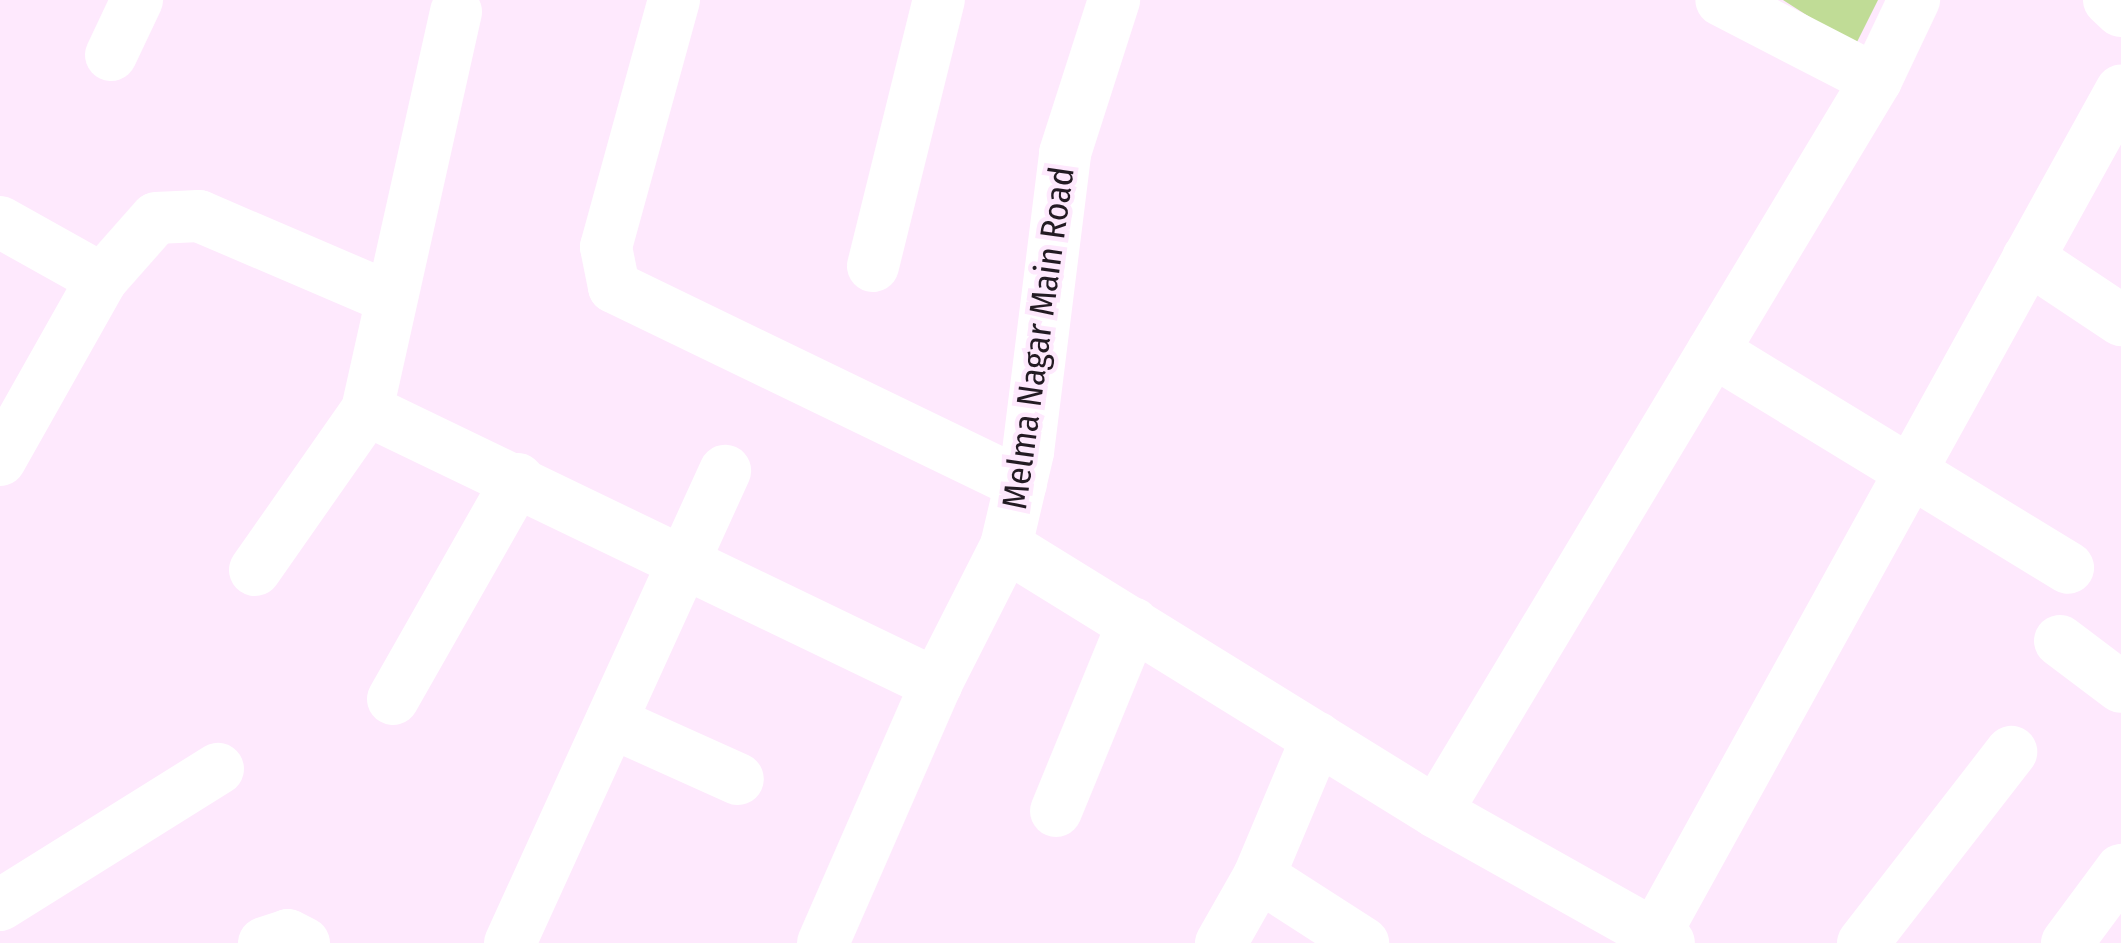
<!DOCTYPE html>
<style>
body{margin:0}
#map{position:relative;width:2121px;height:943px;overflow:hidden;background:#fee9fd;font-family:"Fira Sans Condensed",sans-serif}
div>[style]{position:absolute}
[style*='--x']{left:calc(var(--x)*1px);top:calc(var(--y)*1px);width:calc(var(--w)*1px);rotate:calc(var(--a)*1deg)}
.green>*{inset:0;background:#c0dc96}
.minor>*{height:52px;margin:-26px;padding:0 26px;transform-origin:26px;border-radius:26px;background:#fff}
span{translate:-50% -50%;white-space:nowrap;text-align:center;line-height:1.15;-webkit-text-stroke:9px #fee9fd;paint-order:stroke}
.street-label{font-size:35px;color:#231b23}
</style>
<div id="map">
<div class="green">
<i style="clip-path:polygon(1783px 0,1878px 0,1855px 46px)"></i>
</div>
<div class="minor">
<i style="--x:674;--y:0;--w:256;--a:105.4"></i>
<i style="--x:606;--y:247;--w:41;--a:78.7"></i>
<i style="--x:614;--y:287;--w:452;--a:25.8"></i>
<i style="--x:2109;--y:0;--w:16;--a:43"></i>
<i style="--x:111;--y:55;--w:61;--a:-64.7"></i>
<i style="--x:1876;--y:80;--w:89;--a:-64.6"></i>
<i style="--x:0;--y:222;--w:117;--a:29.2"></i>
<i style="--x:2028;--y:258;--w:112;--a:33.7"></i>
<i style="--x:873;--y:266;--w:274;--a:-76.1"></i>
<i style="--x:1713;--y:351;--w:416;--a:31.4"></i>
<i style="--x:367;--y:410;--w:632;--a:25.71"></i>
<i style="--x:0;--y:460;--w:208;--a:-60.6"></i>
<i style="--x:102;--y:279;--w:81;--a:-48.5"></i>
<i style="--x:156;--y:218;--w:43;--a:-2.7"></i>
<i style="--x:199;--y:216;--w:208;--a:23.2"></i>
<i style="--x:1006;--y:546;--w:506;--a:31.74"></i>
<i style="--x:1436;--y:812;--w:267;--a:29.3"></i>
<i style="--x:255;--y:570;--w:195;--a:-55"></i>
<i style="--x:367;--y:410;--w:408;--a:-77.4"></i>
<i style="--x:2060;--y:641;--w:76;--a:37"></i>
<i style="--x:393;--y:699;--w:253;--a:-60.4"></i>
<i style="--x:611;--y:722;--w:139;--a:24.2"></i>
<i style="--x:1056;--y:811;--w:203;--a:-67.7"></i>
<i style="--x:1436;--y:812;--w:854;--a:-58.99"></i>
<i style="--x:1876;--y:80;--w:174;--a:-152.7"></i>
<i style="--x:1259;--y:876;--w:124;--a:32.8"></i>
<i style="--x:0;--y:905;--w:257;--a:-32"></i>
<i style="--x:264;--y:943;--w:25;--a:-18"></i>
<i style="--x:288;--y:935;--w:18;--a:27"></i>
<i style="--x:510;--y:943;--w:519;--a:-65.51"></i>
<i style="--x:823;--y:943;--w:283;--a:-66.4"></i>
<i style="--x:936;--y:684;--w:155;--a:-63.1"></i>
<i style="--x:1006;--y:546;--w:97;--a:-76.8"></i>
<i style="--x:1028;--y:452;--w:301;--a:-82.9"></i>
<i style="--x:1065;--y:153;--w:161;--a:-72.2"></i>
<i style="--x:1221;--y:943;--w:77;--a:-60.4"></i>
<i style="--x:1259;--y:876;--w:150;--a:-67.2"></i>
<i style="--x:1650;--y:943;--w:974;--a:-61.07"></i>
<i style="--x:1863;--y:943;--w:242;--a:-52.2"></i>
<i style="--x:2067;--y:943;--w:91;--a:-53.5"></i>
</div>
<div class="street-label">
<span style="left:1038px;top:338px;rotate:-82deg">Melma Nagar Main Road</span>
</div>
</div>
